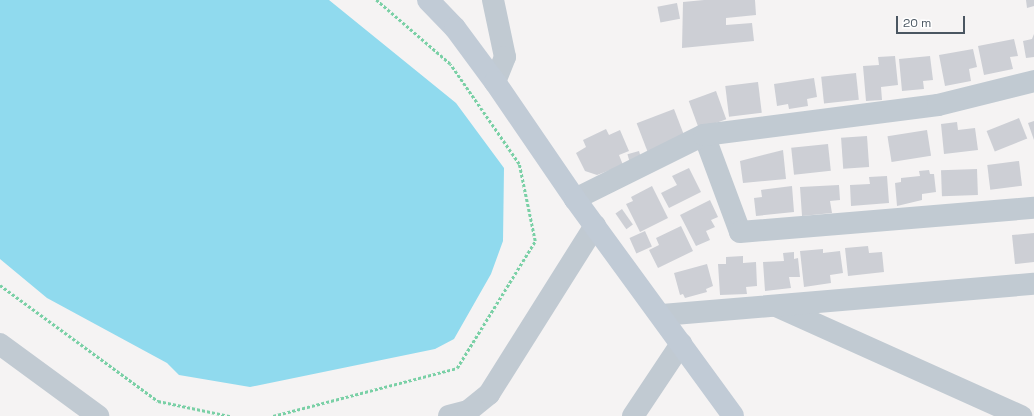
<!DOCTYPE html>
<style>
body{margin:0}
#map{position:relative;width:1034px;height:416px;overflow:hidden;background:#f5f3f3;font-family:"Space Grotesk",sans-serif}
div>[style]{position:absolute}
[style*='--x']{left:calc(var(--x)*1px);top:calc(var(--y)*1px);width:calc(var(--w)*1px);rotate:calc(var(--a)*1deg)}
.water>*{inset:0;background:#90daee}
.building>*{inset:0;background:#cdcfd5;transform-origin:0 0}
.path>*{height:2.5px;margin-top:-1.25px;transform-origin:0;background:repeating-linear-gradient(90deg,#7ad0a6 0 3px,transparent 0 5px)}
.street>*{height:22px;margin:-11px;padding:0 11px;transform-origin:11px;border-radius:11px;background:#c1cad2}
.secondary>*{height:22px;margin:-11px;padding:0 11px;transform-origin:11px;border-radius:11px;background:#c1cbd6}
span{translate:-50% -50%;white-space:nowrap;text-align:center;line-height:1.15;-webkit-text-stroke:3.5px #fff;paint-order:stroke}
.scale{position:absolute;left:896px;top:16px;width:69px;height:18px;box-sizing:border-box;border:2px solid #4a5661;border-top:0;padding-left:5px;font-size:12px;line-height:14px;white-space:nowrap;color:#4a5661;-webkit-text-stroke:3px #fff;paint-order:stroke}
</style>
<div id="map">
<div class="water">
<i style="clip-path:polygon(0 0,329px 0,456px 103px,504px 168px,503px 241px,491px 274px,454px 339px,435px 349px,250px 387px,179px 375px,167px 363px,47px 298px,0 259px)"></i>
</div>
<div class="building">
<i style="clip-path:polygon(704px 0,755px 0,756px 15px,726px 18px,726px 25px,752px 23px,754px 41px,682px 48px,683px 2px)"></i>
<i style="clip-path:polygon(1026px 0,1034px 0,1034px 6px,1027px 8px)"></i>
<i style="left:677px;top:3px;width:16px;height:20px;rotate:79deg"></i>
<i style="clip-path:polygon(1034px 34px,1034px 57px,1026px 58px,1023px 41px,1032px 39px)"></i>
<i style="clip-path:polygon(1014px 39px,1018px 56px,1010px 57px,1013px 69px,984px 75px,978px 46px)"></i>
<i style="clip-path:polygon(973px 49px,977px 67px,969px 69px,971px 81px,945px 86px,939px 55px)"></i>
<i style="clip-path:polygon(895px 56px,898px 85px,881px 87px,882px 100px,866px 101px,863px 66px,879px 65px,878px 57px)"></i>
<i style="clip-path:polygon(930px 56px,933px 80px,923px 81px,924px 89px,902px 91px,899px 59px)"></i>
<i style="left:856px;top:73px;width:27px;height:35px;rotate:84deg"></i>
<i style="clip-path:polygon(814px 78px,817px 97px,807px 99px,808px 106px,789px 109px,788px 104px,777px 106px,774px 84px)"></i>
<i style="left:758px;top:82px;width:31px;height:33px;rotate:83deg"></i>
<i style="left:716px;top:91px;width:30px;height:29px;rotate:70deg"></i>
<i style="left:674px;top:109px;width:30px;height:40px;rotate:69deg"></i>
<i style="left:1019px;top:118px;width:22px;height:35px;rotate:68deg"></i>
<i style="clip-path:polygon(1034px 121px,1034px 140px,1028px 123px)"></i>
<i style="clip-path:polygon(957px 122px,958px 130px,975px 128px,978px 150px,944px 154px,941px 124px)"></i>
<i style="clip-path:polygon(606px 129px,609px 135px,620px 130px,629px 151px,619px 155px,623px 165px,597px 175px,585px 171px,576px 153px,586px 147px,583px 140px)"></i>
<i style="left:927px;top:130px;width:26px;height:40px;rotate:81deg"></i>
<i style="left:867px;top:136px;width:31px;height:26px;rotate:86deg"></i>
<i style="left:828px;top:144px;width:27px;height:37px;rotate:84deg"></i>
<i style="clip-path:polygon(783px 150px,786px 179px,743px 183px,740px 161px)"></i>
<i style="left:639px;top:151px;width:7px;height:12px;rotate:74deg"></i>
<i style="left:1019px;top:161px;width:25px;height:32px;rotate:83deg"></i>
<i style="clip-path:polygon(689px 168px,701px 192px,669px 208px,661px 193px,677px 185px,672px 176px)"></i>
<i style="left:977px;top:169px;width:26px;height:36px;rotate:88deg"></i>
<i style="clip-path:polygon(929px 170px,930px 174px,934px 174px,936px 192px,922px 194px,922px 200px,897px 206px,895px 183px,901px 182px,901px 178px,920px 176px,919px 171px)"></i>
<i style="clip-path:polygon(887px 176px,889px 203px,851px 206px,850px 185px,870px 184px,869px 177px)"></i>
<i style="clip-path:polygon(839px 185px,840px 200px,830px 201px,832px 213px,802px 216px,800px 187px)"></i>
<i style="clip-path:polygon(652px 186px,668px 218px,640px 232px,626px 204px,633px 201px,631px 197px)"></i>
<i style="clip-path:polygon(792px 186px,794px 212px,756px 216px,754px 198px,762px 197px,761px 190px)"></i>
<i style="clip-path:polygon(710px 200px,718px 217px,711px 220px,715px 227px,706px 231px,710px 240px,696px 246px,680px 215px)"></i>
<i style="left:622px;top:209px;width:19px;height:8px;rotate:55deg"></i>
<i style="clip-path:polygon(681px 226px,693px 251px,658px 268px,649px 250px,659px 245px,656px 238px)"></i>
<i style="left:645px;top:231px;width:17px;height:17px;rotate:66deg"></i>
<i style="clip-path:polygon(1034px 233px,1034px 262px,1015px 264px,1012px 235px)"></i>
<i style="clip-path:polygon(868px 246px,869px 253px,882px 252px,884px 272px,848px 276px,845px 248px)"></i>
<i style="clip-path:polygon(823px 249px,823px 253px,840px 251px,843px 273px,830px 275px,831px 283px,804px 287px,800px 251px)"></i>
<i style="clip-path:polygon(794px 252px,794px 259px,798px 258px,800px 277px,789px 277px,791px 288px,765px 291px,763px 262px,784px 261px,783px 253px)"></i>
<i style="clip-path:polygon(743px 256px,743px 263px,756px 262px,757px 286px,746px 287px,747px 294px,720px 295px,718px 264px,726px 264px,726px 257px)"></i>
<i style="clip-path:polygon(707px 264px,713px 286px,706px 289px,707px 292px,685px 298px,683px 294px,680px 295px,674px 273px)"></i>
</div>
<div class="path">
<i style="--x:0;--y:285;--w:196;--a:36.3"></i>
<i style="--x:158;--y:401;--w:74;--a:11.8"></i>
<i style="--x:273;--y:416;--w:190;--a:-14.6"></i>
<i style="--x:457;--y:368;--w:149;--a:-58.4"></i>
<i style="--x:535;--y:241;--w:79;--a:-101.7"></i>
<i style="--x:519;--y:164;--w:121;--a:-124.6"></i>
<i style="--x:450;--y:64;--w:98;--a:-139.1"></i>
</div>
<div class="street">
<i style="--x:493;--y:0;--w:58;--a:78.1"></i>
<i style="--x:505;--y:57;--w:27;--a:112"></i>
<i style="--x:704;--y:135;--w:103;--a:69.6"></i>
<i style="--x:740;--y:232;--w:295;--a:-4.7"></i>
<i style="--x:575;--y:199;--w:144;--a:-26.4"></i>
<i style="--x:704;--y:135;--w:236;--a:-7.3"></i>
<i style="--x:938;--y:105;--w:99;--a:-14"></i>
<i style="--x:776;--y:306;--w:269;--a:24.2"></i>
<i style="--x:662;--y:315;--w:373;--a:-4.8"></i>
<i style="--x:0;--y:344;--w:122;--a:36.3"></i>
<i style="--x:449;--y:416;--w:20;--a:-15"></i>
<i style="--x:468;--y:411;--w:27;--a:-39"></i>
<i style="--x:489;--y:394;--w:199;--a:-57.8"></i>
<i style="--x:633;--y:416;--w:87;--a:-56.3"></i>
</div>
<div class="secondary">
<i style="--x:428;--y:0;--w:39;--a:46"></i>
<i style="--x:455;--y:28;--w:67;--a:53.5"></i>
<i style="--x:495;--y:82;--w:142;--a:55.6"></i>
<i style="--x:575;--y:199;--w:268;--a:53.9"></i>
</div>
<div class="scale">20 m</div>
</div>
